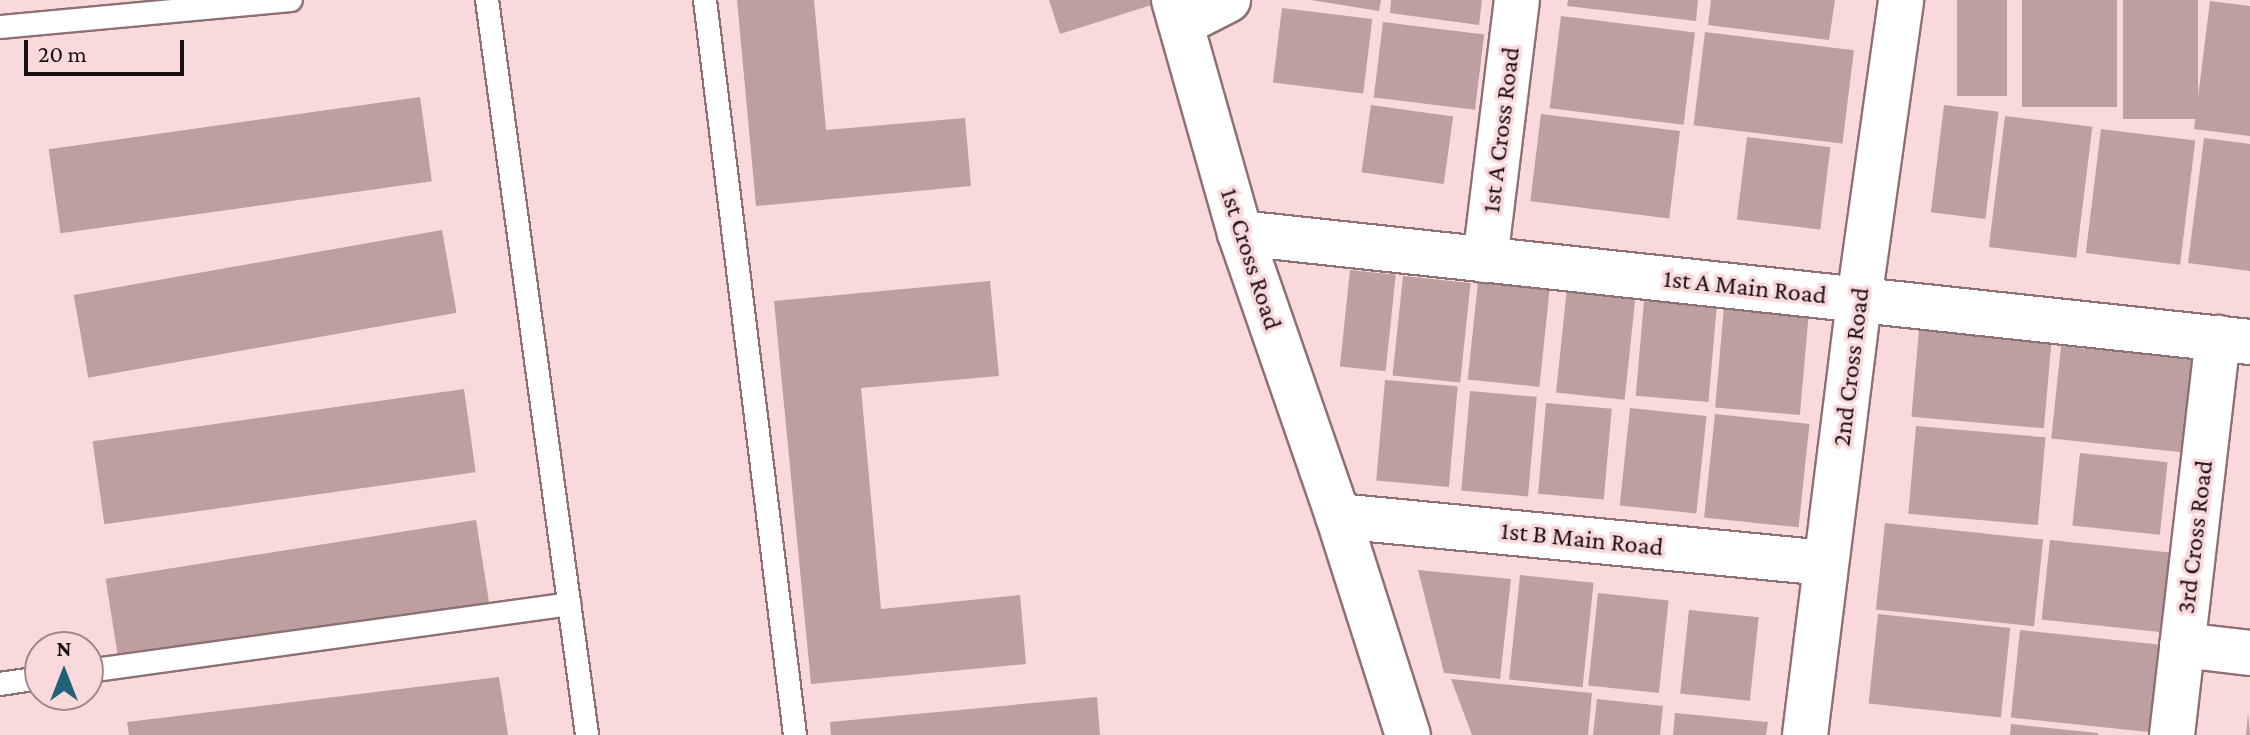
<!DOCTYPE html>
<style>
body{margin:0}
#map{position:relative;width:2250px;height:735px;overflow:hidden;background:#fad9dc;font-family:"Crimson Pro",serif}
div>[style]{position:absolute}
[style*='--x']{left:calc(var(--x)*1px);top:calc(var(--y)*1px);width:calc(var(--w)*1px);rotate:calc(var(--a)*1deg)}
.building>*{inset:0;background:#bd9ea1;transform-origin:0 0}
.roads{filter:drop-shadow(2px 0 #8e7174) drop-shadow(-2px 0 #8e7174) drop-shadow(0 2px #8e7174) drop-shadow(0 -2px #8e7174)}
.lane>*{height:22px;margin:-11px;padding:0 11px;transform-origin:11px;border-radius:11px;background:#fff}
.street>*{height:44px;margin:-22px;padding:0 22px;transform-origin:22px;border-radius:22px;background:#fff}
span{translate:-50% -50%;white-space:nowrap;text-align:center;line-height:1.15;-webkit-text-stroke:7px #fad9dc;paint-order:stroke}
.street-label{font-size:26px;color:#1a0f11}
.north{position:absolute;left:24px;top:631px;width:80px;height:80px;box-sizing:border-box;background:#fad9dc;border:2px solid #a0888b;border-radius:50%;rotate:0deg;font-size:22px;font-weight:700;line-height:32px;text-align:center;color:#1a0f11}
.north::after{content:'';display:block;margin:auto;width:28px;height:36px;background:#206175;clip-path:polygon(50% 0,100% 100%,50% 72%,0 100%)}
.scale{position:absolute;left:24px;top:40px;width:160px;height:36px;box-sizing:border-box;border:4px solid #1a0f11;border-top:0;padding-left:10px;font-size:24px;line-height:28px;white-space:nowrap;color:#1a0f11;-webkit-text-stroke:6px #fad9dc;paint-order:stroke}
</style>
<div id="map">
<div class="building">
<i style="clip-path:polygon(737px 0,814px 0,826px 130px,965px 118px,971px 186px,756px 206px)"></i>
<i style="clip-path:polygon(1049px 0,1164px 0,1164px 1px,1060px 34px)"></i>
<i style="clip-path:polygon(1311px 0,1381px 0,1379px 11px)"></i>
<i style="clip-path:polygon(1391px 0,1482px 0,1479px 25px,1390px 13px)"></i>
<i style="clip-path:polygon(1568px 0,1698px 0,1696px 21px,1567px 6px)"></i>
<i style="clip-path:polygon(1711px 0,1835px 0,1829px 40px,1708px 25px)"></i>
<i style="left:1957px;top:0;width:50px;height:96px"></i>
<i style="left:2022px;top:0;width:95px;height:107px"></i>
<i style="left:2123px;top:0;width:75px;height:119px"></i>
<i style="clip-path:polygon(2210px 1px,2250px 6px,2250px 136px,2194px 129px)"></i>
<i style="left:1282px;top:8px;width:91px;height:75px;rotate:7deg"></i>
<i style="left:1561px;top:16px;width:135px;height:93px;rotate:7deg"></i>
<i style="left:1383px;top:22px;width:102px;height:76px;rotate:7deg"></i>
<i style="left:1705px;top:32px;width:150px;height:94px;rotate:7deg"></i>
<i style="left:420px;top:97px;width:85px;height:375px;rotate:82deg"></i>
<i style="left:1371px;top:105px;width:83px;height:68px;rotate:8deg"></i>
<i style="left:1944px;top:105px;width:55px;height:108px;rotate:7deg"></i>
<i style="left:1541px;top:114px;width:140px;height:88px;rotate:7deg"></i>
<i style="left:2005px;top:116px;width:88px;height:132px;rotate:7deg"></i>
<i style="left:2101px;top:129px;width:95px;height:125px;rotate:7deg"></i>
<i style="left:1747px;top:137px;width:84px;height:83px;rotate:7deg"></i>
<i style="clip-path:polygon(2204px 138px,2250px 144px,2250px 271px,2188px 263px)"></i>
<i style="left:442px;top:230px;width:84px;height:374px;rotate:80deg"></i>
<i style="left:1350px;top:270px;width:46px;height:97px;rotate:6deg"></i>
<i style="left:1403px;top:276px;width:68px;height:100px;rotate:6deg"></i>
<i style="clip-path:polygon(990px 281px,999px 376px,861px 388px,881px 609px,1020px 595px,1026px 664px,811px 684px,774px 301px)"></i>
<i style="left:1478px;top:282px;width:72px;height:98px;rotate:6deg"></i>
<i style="left:1567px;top:288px;width:69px;height:105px;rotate:6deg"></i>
<i style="left:1644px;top:301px;width:73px;height:95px;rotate:5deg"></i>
<i style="left:1724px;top:307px;width:85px;height:101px;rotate:5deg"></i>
<i style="left:1919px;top:330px;width:133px;height:87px;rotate:5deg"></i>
<i style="left:2061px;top:346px;width:146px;height:93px;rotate:6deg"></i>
<i style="left:1385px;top:380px;width:73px;height:101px;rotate:5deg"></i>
<i style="left:464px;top:389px;width:84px;height:375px;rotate:82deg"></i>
<i style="left:1470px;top:391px;width:67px;height:100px;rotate:5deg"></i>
<i style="left:1546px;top:403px;width:66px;height:91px;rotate:5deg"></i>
<i style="left:1630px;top:408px;width:77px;height:98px;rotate:6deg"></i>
<i style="left:1715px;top:414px;width:95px;height:104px;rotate:6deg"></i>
<i style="left:1916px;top:426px;width:130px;height:88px;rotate:5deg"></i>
<i style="left:2080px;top:453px;width:88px;height:73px;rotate:6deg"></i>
<i style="left:476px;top:520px;width:84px;height:375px;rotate:81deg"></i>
<i style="left:1885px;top:523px;width:159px;height:87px;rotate:6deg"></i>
<i style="left:2050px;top:540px;width:123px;height:80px;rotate:6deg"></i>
<i style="clip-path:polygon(1418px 570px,1511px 579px,1500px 679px,1444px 673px)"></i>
<i style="left:1520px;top:575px;width:74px;height:105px;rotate:6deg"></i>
<i style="left:1598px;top:593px;width:71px;height:93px;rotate:6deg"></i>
<i style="left:1689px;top:610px;width:70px;height:84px;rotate:6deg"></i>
<i style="left:1878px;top:614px;width:133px;height:90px;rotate:6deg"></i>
<i style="left:2020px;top:630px;width:146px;height:88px;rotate:6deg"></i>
<i style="clip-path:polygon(499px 677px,508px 735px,129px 735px,127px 722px)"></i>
<i style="clip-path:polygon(1451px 679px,1592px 693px,1588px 735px,1472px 735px)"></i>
<i style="clip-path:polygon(1097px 697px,1100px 735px,831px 735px,830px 722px)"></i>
<i style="clip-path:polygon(1597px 699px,1663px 706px,1660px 735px,1593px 735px)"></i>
<i style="clip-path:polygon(1675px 713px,1768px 722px,1766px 735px,1673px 735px)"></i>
<i style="clip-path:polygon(2248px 713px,2250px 735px,2246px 735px)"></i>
<i style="clip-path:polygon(2011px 724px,2098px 733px,2098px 735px,2010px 735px)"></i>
</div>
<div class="roads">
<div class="lane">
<i style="--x:487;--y:0;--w:742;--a:82.25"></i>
<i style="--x:705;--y:0;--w:740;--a:83.02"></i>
<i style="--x:0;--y:27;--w:292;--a:-5.3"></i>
<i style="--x:88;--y:671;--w:486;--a:-7.9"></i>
<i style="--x:0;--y:684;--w:40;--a:-8.5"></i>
</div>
<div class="street">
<i style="--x:1174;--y:0;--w:242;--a:74.2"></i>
<i style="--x:1240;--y:233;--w:299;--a:70.9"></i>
<i style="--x:1338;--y:516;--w:230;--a:72.3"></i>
<i style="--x:1181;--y:24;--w:53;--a:-27.1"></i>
<i style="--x:1240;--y:233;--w:1016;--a:6.16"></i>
<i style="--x:1485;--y:260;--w:262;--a:-83"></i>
<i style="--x:1338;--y:516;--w:490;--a:5.5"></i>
<i style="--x:2182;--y:645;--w:68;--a:6.7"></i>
<i style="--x:1805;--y:735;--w:438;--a:-82.9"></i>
<i style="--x:1859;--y:300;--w:303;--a:-82"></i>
<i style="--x:2172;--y:735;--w:400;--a:-83.4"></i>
</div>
</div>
<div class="street-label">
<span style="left:1501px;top:130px;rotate:-83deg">1st A Cross Road</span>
<span style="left:1251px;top:259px;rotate:72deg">1st Cross Road</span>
<span style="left:1745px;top:287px;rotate:6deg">1st A Main Road</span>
<span style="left:1851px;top:367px;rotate:-83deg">2nd Cross Road</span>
<span style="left:2195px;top:537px;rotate:-83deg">3rd Cross Road</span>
<span style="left:1582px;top:539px;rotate:6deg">1st B Main Road</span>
</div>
<div class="north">N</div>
<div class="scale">20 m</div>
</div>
